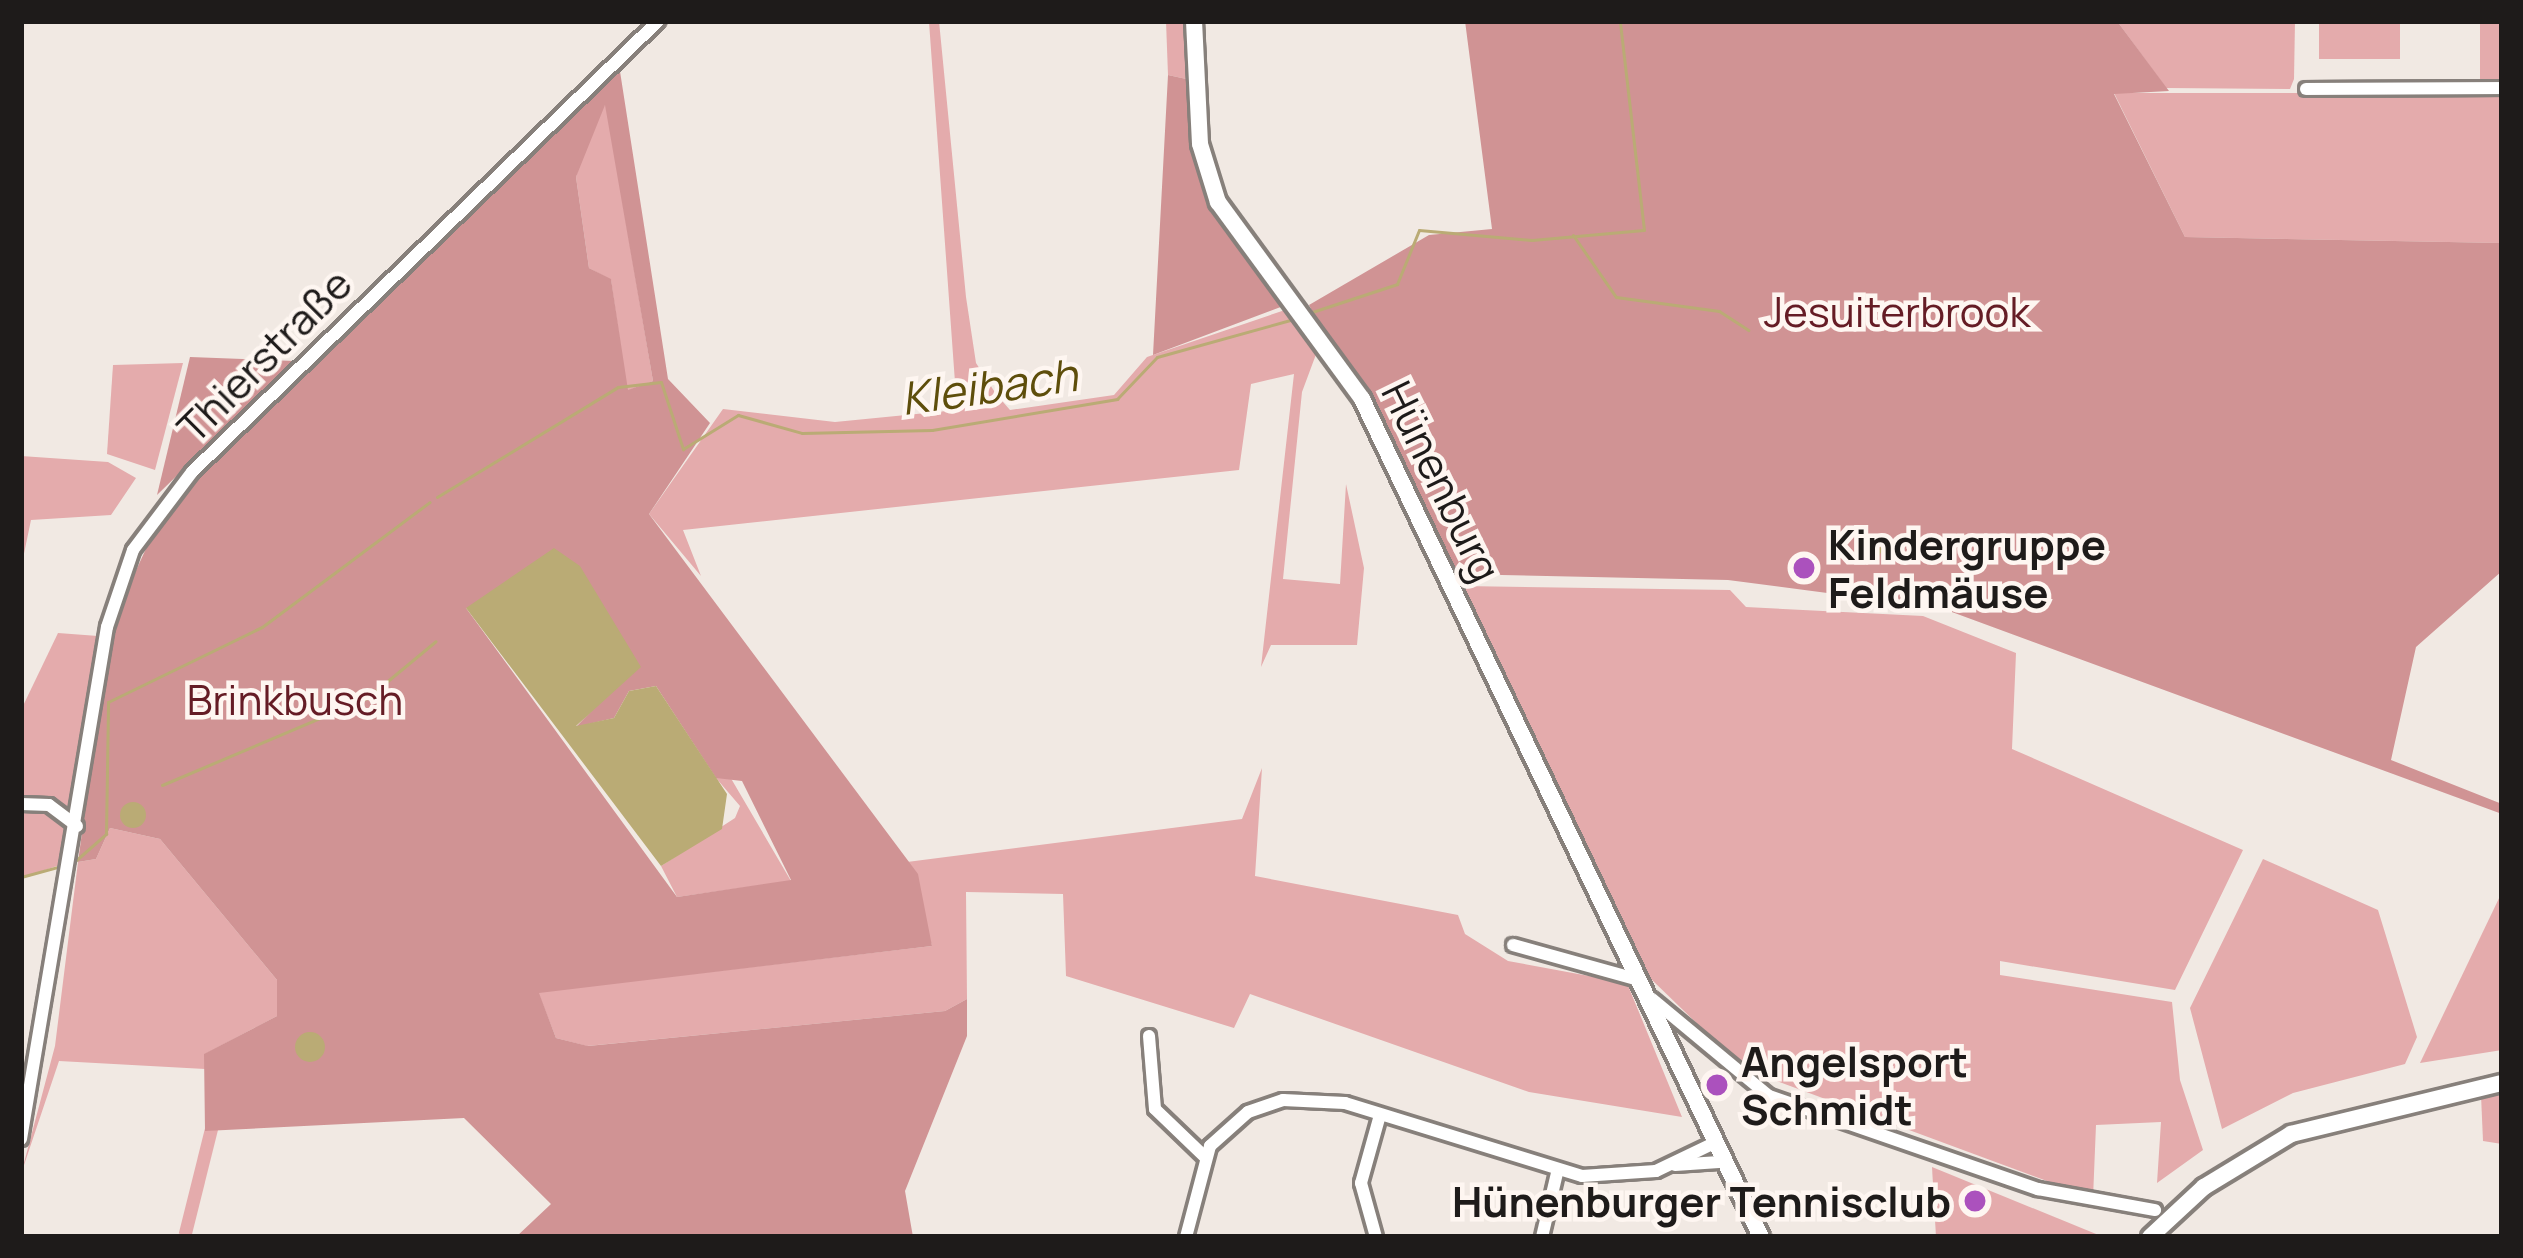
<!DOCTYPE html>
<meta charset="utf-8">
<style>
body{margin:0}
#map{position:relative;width:2523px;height:1258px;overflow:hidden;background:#f1e9e3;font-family:Manrope,sans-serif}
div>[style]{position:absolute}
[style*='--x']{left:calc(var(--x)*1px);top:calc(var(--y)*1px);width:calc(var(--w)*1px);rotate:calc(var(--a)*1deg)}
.green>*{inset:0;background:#e4abac;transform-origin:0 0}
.forest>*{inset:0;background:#d09394}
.water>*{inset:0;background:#baab75}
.round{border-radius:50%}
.stream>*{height:3px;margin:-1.5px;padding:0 1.5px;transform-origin:1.5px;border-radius:1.5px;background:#baab75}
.roads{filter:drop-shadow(3px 0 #87807b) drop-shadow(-3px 0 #87807b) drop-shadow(0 3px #87807b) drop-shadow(0 -3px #87807b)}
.street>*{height:12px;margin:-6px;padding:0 6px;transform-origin:6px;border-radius:6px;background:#fff}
.secondary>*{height:16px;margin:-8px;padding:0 8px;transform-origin:8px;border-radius:8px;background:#fff}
.dots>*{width:33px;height:33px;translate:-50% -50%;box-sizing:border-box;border:6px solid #fef6f1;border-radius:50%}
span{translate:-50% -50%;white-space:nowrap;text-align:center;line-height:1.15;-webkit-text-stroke:9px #fef6f1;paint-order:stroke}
.park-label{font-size:42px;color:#651c25}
.street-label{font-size:42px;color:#1e1b1a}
.poi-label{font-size:42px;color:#1e1b1a;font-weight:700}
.left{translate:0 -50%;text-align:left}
.right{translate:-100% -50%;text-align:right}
.water-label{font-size:45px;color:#5e4e0b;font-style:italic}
.frame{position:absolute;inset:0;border:24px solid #1e1b1a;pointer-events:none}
</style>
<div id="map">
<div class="green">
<i style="clip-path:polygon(939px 21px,966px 297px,976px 363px,996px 394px,1010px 410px,1114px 395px,1147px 357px,1285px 310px,1318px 349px,1302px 392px,1283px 579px,1340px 584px,1346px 484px,1364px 568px,1357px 645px,1271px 645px,1261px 667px,1294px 374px,1251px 384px,1239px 470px,683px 530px,701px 576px,649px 514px,723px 409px,835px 422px,957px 410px,929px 22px)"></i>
<i style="clip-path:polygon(1166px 21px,1187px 21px,1191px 80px,1168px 75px)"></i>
<i style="clip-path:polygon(2117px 21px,2295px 21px,2294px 79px,2290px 89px,2166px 88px)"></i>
<i style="left:2319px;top:21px;width:81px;height:38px"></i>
<i style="left:2480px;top:21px;width:22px;height:62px"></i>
<i style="clip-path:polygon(2114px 93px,2499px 93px,2502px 243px,2185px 237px)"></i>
<i style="clip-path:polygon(606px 104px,653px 381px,627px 391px,611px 280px,589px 268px,576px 177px,592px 116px)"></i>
<i style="clip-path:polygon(183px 363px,155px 470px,107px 454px,113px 365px)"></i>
<i style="clip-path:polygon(21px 456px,108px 462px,136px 478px,111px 515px,31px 520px,21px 568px)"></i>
<i style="clip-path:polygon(1462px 586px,1730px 590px,1746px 607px,1923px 616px,2016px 653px,2012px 749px,2243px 850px,2175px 990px,2000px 961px,2000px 975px,2172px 1002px,2180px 1080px,2203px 1150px,2157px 1183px,2161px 1122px,2096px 1125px,2093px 1198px,1744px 1069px,1651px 979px)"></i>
<i style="clip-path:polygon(58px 633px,98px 636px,83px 753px,66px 863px,21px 878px,21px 710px)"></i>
<i style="clip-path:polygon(1262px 768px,1255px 876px,1458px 915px,1465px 934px,1508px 961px,1627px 983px,1682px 1117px,1529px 1092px,1250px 994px,1234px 1028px,1066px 976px,1063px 894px,966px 892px,967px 999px,945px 1011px,587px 1046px,556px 1038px,538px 992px,932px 946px,907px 862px,1242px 819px)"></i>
<i style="clip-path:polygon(729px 775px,791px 881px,677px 897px,661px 866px,735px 818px,740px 806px,716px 778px)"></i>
<i style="clip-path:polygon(110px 828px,160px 839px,277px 980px,277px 1016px,205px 1054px,205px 1069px,59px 1061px,21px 1174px,55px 1046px,78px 862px,96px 859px)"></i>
<i style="clip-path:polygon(2263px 859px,2378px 910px,2417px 1037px,2405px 1064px,2293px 1093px,2222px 1129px,2190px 1008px)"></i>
<i style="clip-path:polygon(2502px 892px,2502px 1050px,2420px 1063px)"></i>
<i style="clip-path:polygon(2502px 1091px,2502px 1144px,2483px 1141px,2481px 1095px)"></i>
<i style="left:218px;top:1130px;width:110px;height:13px;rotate:104deg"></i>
<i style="clip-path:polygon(1932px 1167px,2101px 1236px,2100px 1237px,1936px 1237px)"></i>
</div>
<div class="forest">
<i style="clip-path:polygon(1465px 21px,2117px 21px,2169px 91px,2114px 94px,2185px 237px,2502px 243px,2502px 571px,2416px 647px,2391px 760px,2502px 804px,2502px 814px,1941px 608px,1728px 580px,1454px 574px,1309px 305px,1429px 235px,1492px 229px)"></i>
<i style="clip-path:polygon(evenodd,619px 65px,668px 379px,710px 423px,649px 514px,918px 874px,932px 946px,539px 993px,556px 1038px,588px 1046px,945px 1011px,967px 999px,967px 1036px,905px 1191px,913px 1237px,516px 1237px,551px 1204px,464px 1118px,205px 1131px,204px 1054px,277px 1016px,277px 980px,160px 839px,110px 828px,96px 859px,78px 862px,110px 627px,167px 503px,619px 65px,605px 105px,653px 381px,628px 390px,611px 279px,589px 268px,576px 177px,605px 105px,619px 65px,466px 608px,626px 675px,576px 727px,614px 718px,629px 691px,656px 686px,716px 778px,742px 781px,791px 880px,677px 897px,466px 608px)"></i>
<i style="clip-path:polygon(1168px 75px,1191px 80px,1197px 163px,1228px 234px,1286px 305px,1153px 355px)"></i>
<i style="clip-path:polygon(190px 357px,295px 361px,157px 495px)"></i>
</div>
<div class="water">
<i style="clip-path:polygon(554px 548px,580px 566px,641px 667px,576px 726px,614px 718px,629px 691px,656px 686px,727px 794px,722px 829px,661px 866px,466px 608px)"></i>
<i class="round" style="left:120px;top:802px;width:26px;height:26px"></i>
<i class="round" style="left:295px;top:1032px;width:30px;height:30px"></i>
</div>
<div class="stream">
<i style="--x:1573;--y:235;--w:75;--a:55.3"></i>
<i style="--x:1616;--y:297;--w:104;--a:7.7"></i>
<i style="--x:1719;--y:311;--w:35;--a:33"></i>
<i style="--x:1309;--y:313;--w:93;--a:-18.2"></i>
<i style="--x:1397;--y:284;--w:58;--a:-67.8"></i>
<i style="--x:1419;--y:230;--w:113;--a:5.1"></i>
<i style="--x:1532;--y:240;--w:112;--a:-5.1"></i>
<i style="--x:1644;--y:230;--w:210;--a:-96.6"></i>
<i style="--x:437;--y:497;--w:212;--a:-31.3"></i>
<i style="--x:618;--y:387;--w:43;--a:-6.6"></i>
<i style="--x:661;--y:382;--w:71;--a:71.8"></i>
<i style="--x:683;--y:449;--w:65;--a:-31.7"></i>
<i style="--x:738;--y:415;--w:66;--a:15.7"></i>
<i style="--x:802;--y:433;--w:130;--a:-1.3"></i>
<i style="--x:932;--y:430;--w:188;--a:-9.5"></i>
<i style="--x:1117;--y:399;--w:58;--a:-46.4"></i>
<i style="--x:1157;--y:357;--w:142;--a:-15.5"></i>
<i style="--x:1875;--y:559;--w:26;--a:-62"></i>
<i style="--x:162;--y:785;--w:223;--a:-23"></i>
<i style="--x:367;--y:698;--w:89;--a:-39.6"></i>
<i style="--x:74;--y:862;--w:43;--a:-41.2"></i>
<i style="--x:106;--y:834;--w:132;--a:-89.1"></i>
<i style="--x:108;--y:702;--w:171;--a:-26"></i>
<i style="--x:262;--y:627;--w:209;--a:-36.7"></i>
<i style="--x:21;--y:877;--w:46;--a:-15.3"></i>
</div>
<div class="roads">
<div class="street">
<i style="--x:2306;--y:89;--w:196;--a:-0.3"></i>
<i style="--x:21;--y:804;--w:28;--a:2"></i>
<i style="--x:49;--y:805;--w:35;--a:37"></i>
<i style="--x:1513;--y:945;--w:131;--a:15.5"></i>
<i style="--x:1652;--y:999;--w:152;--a:39.7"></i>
<i style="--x:1769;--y:1096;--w:285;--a:19.1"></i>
<i style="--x:2038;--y:1189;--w:119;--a:10.2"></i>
<i style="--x:1149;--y:1036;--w:73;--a:85.3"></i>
<i style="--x:1155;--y:1109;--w:68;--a:43.8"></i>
<i style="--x:21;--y:1139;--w:519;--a:-80.47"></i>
<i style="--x:107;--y:627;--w:81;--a:-71.3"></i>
<i style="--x:133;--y:550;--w:98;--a:-52.9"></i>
<i style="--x:192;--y:472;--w:649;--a:-44.06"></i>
<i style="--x:1675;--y:1165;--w:44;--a:-3.9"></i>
<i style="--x:1186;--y:1237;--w:94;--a:-75.2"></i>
<i style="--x:1210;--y:1146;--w:51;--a:-41.8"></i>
<i style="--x:1248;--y:1112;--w:37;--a:-19"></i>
<i style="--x:1283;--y:1100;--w:62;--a:2.8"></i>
<i style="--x:1345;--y:1103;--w:248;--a:17.1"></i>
<i style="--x:1582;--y:1176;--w:74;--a:-3.9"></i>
<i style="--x:1656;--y:1171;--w:62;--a:-25.7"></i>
<i style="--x:1376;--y:1237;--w:56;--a:-105.5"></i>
<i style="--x:1361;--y:1183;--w:71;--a:-74.4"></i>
<i style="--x:1542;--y:1237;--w:66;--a:-76.8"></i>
</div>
<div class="secondary">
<i style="--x:1194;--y:21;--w:123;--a:87.2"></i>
<i style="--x:1200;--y:144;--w:61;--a:72.8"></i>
<i style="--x:1218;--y:202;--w:244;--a:53.8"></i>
<i style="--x:1362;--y:399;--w:928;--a:64.54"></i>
<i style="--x:2150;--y:1237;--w:74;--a:-42.8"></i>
<i style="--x:2204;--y:1187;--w:102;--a:-31.3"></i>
<i style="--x:2291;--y:1134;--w:217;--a:-13.6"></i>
</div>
</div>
<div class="dots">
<i style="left:1804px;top:568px;background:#ab51bd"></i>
<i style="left:1717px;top:1085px;background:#ab51bd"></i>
<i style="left:1975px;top:1201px;background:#ab51bd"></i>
</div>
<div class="park-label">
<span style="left:1897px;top:311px">Jesuiterbrook</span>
<span style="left:295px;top:699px">Brinkbusch</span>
</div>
<div class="street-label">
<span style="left:264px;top:355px;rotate:-45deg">Thierstraße</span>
<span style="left:1442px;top:481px;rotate:64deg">Hünenburg</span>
</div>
<div class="poi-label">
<span class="left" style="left:1828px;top:568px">Kindergruppe<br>Feldmäuse</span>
<span class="left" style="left:1741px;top:1085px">Angelsport<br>Schmidt</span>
<span class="right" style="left:1951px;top:1201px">Hünenburger Tennisclub</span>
</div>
<div class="water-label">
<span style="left:989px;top:387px;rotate:-8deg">Kleibach</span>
</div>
<div class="frame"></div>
</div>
